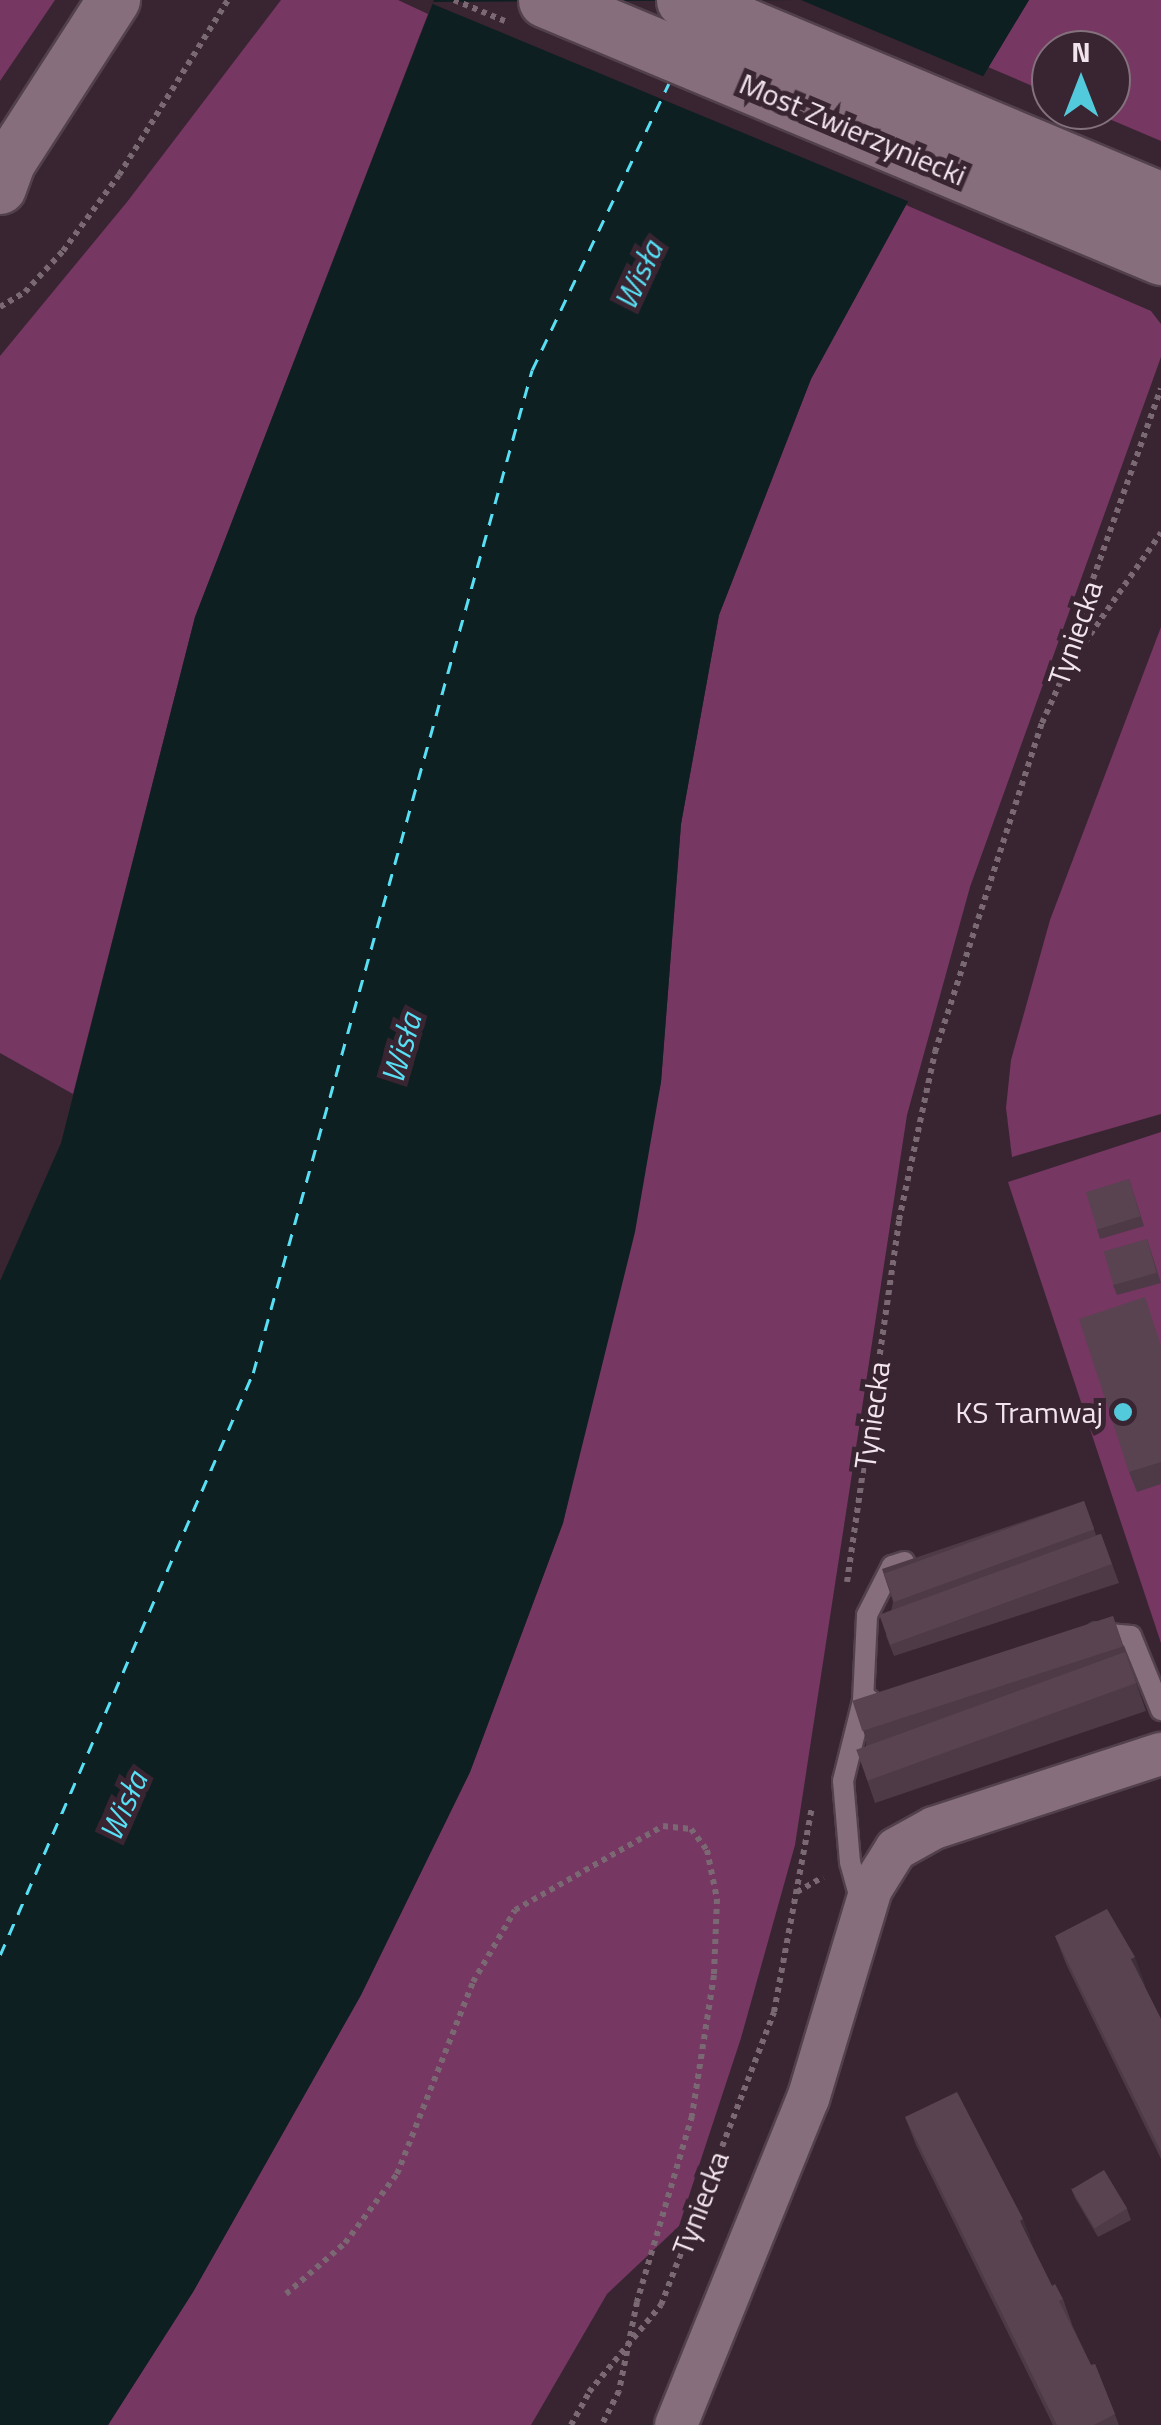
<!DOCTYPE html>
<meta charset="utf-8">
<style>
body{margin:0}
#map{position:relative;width:1161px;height:2425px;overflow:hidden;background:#392532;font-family:"Titillium Web",sans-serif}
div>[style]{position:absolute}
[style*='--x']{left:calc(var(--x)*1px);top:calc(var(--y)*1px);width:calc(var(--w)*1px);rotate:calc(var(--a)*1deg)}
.green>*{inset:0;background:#763762}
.water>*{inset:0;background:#0e1f22}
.pier>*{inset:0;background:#392532}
.ferry>*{height:2.5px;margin-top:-1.25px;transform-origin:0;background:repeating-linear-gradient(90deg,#58dff3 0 12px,transparent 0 22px)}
.path>*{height:6px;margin-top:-3px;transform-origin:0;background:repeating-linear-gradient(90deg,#7a6873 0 5px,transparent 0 10px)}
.roads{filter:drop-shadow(2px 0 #52414c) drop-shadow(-2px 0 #52414c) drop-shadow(0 2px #52414c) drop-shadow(0 -2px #52414c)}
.service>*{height:20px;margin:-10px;padding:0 10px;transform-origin:10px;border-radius:10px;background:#876e7d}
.minor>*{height:42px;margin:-21px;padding:0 21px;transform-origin:21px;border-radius:21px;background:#876e7d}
.tertiary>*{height:52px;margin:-26px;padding:0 26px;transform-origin:26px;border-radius:26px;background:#876e7d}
.secondary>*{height:55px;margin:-27.5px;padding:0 27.5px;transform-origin:27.5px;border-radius:27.5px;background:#876e7d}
.wall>*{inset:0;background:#4d3a46}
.shaded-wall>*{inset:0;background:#3e2f39;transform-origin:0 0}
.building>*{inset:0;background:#594351;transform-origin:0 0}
.dots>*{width:28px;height:28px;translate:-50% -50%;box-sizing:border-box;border:5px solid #392532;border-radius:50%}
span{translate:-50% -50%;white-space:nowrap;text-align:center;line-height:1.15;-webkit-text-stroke:10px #392532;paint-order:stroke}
.street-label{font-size:30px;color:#f2e4ec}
.poi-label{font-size:30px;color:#f2e4ec}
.right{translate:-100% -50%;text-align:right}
.water-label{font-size:32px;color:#58dff3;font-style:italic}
.north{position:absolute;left:1031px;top:30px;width:100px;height:100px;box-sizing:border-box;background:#392532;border:2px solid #83717c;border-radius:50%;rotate:0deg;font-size:28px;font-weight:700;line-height:40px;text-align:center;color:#f2e4ec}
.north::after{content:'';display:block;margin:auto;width:35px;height:45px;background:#53cadc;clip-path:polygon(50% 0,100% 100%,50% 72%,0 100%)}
</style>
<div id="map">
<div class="green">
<i style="clip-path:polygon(0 0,55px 0,0 81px)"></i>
<i style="clip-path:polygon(281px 0,398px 0,428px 14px,195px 617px,73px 1094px,0 1053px,0 356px,127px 202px)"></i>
<i style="clip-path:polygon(1029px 0,1161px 0,1161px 141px,1088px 110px,1111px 110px,1111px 50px,1051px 50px,1051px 94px,988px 67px)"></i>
<i style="clip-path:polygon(906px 205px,1151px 311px,1161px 324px,1161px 357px,970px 887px,907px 1115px,795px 1845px,741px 2038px,679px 2226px,607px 2294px,531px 2425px,108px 2425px,193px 2292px,361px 1995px,470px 1772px,563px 1523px,661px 1082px,681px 824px,719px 615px,811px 379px)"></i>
<i style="clip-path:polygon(1161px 627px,1161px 1114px,1012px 1157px,1006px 1108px,1011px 1060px,1050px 920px)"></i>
<i style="clip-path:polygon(1161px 1132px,1161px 1643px,1008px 1182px)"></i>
</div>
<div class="water">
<i style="clip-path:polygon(434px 0,1029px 0,906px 205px,811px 379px,719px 615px,681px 824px,661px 1082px,635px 1232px,563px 1523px,470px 1772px,361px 1995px,193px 2292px,108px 2425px,0 2425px,0 1281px,61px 1143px,195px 617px)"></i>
</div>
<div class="pier">
<i style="clip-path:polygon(801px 0,987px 78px,912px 203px,428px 2px)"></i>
</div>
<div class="ferry">
<i style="--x:0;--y:1955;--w:635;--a:-66.51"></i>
<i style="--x:253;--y:1373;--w:1041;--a:-74.46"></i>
<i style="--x:532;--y:370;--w:318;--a:-64.5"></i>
</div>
<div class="path">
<i style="--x:454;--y:0;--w:55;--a:22.4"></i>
<i style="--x:0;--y:307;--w:29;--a:-31"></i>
<i style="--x:25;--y:292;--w:56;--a:-47.2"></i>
<i style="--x:63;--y:251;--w:94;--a:-53.6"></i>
<i style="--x:119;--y:175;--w:206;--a:-58.1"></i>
<i style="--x:1073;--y:659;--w:154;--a:-55.1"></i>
<i style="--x:847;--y:1582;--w:366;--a:-81.8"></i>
<i style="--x:899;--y:1220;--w:172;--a:-77.9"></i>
<i style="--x:935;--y:1052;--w:346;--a:-72"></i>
<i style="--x:1042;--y:723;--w:66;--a:-65.8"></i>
<i style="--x:1069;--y:663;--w:58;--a:-76"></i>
<i style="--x:1083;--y:607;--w:232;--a:-70.4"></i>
<i style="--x:797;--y:1892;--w:30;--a:-30"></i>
<i style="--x:286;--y:2294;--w:78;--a:-40.8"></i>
<i style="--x:345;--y:2243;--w:86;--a:-53"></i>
<i style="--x:397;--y:2174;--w:206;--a:-68.4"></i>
<i style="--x:473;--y:1982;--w:83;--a:-59.7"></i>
<i style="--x:515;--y:1910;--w:170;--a:-29.6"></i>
<i style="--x:663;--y:1826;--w:28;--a:6"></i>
<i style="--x:691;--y:1829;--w:26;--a:53"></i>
<i style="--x:707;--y:1850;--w:50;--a:78.5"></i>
<i style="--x:717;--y:1899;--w:76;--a:92.3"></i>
<i style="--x:714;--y:1975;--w:143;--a:98.9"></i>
<i style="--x:692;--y:2116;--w:194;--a:106.5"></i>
<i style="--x:637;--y:2302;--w:91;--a:101.4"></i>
<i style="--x:619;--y:2391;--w:38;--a:117"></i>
<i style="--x:571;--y:2425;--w:38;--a:-61"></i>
<i style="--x:589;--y:2392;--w:113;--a:-50.4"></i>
<i style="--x:661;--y:2305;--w:314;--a:-68.9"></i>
<i style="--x:774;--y:2012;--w:208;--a:-79.5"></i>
</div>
<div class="roads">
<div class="service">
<i style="--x:1097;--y:1633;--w:34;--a:5"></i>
<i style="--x:1131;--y:1636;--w:80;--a:67.9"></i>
<i style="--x:863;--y:1701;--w:86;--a:-87.3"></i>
<i style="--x:867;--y:1615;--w:55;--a:-63"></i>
<i style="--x:892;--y:1566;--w:13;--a:-18"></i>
<i style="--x:861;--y:1902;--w:41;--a:-105.4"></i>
<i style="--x:850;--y:1862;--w:81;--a:-94.9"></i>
<i style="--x:843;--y:1781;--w:82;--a:-76"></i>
<i style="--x:863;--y:1701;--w:6;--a:-18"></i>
</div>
<div class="minor">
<i style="--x:676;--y:2425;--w:352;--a:-68"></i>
<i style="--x:808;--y:2099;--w:219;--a:-73.3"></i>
<i style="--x:871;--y:1889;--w:47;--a:-58"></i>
<i style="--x:896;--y:1849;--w:43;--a:-28.9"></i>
<i style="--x:934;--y:1828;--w:239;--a:-18.1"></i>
</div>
<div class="tertiary">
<i style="--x:0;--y:188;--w:27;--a:-70"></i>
<i style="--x:9;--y:163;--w:194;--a:-57.2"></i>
</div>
<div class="secondary">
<i style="--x:546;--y:0;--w:667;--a:22.68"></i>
<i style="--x:684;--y:0;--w:517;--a:22.75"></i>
</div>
</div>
<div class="wall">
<i style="clip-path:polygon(1129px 1179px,1144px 1226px,1100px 1239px,1097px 1229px)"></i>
<i style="clip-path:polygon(1147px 1239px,1161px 1283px,1117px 1295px,1113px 1285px)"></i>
<i style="clip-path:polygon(1161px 1344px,1161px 1484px,1137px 1492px,1129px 1472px)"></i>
<i style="clip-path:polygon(1084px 1501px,1096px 1535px,1101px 1534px,1119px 1583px,894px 1656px,886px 1636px,893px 1602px,882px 1569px)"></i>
<i style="clip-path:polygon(1113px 1616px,1146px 1711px,875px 1803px,865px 1774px,866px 1739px,854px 1704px)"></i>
<i style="clip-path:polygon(1055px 1936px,1145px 1985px,1144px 1986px,1161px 2019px,1161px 2159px,1066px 1964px)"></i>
<i style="clip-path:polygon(905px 2117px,1033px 2248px,1052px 2286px,1063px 2299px,1073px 2327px,1091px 2365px,1095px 2364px,1119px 2425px,1053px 2425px,916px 2145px)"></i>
<i style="clip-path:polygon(1071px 2188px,1127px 2209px,1131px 2220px,1098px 2237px,1075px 2198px)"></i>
</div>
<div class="shaded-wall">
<i style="left:1135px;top:1957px;width:30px;height:4px;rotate:70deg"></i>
<i style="clip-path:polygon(1023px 2219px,1034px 2247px,1020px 2221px)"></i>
</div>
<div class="building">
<i style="left:1129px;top:1179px;width:39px;height:45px;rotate:73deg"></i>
<i style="left:1147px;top:1239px;width:35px;height:45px;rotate:74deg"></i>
<i style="clip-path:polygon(1145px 1297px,1161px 1346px,1161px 1462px,1129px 1472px,1079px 1319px)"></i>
<i style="left:1084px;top:1501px;width:30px;height:213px;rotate:70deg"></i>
<i style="left:1101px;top:1534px;width:32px;height:236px;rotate:70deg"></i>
<i style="left:1113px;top:1616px;width:32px;height:274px;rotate:72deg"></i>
<i style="left:1125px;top:1652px;width:33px;height:286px;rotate:70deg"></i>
<i style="clip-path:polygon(1107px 1909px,1135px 1957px,1131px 1959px,1161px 2019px,1161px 2152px,1055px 1936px)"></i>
<i style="clip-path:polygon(957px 2092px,1023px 2219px,1020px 2221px,1052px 2286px,1055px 2284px,1063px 2299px,1059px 2301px,1091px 2365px,1095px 2364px,1115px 2414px,1094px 2425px,1057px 2425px,905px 2117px)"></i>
<i style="left:1104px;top:2170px;width:45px;height:38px;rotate:59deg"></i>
</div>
<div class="dots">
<i style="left:1123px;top:1412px;background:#53cadc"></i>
</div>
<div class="street-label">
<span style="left:853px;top:129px;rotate:23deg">Most Zwierzyniecki</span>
<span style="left:1075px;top:633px;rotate:-71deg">Tyniecka</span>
<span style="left:872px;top:1415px;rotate:-82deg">Tyniecka</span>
<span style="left:700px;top:2203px;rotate:-69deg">Tyniecka</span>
</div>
<div class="poi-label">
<span class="right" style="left:1103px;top:1412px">KS Tramwaj</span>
</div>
<div class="water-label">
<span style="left:638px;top:275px;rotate:-65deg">Wisła</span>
<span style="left:401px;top:1048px;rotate:-74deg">Wisła</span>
<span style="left:123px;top:1806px;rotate:-66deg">Wisła</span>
</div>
<div class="north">N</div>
</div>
